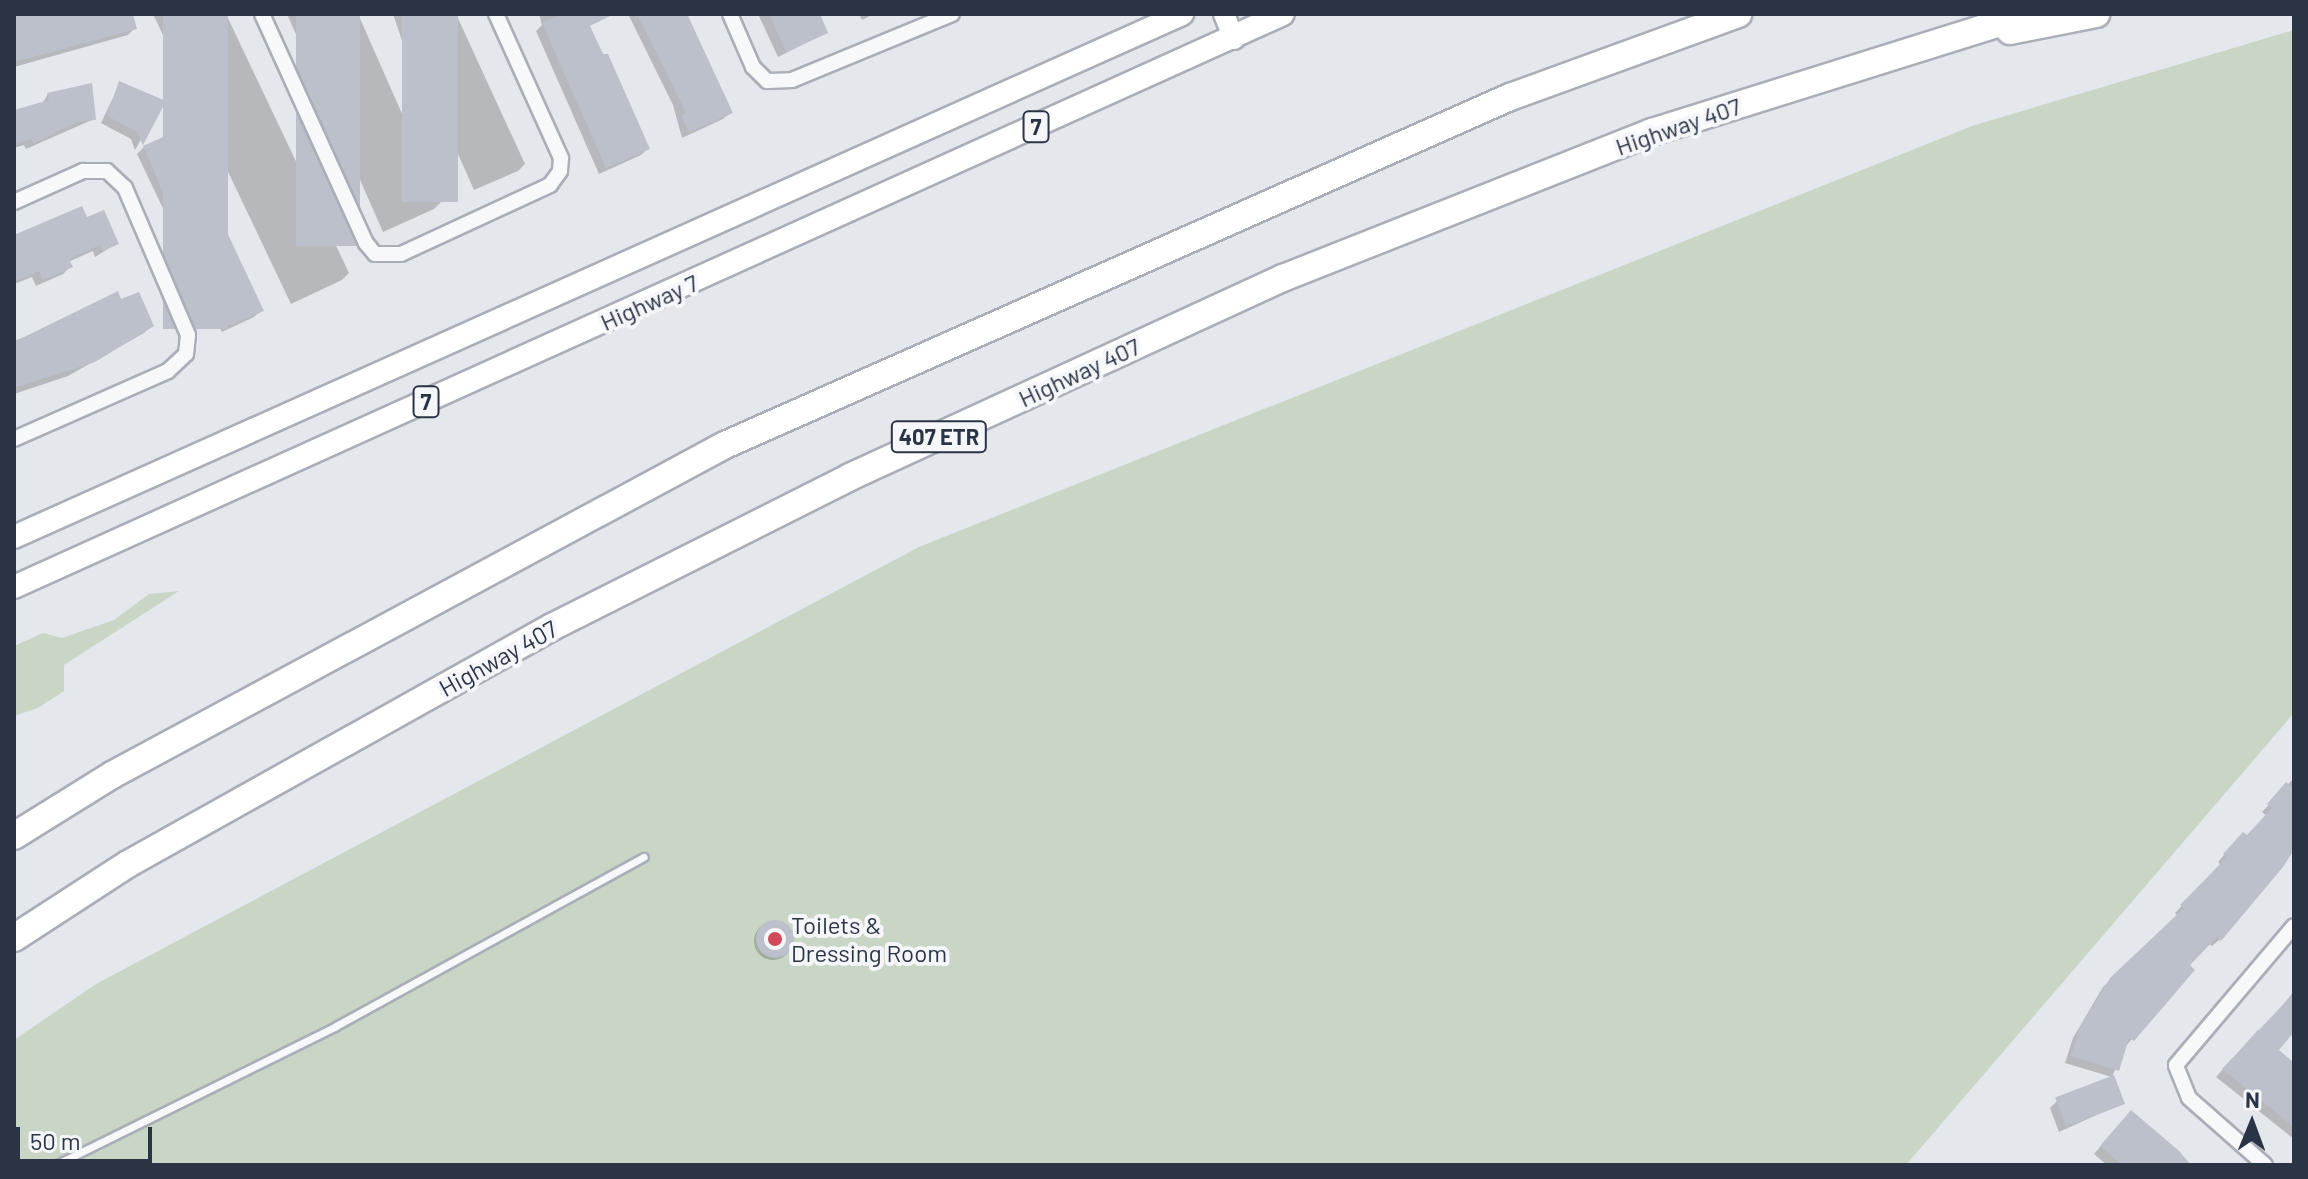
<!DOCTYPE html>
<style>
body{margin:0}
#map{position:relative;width:2308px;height:1179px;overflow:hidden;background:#e4e7ec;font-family:Barlow,sans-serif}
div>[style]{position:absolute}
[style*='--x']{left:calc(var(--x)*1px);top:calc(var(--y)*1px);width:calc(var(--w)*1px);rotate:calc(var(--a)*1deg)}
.green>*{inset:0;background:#c9d6c5}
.shadow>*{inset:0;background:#0003}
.round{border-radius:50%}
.building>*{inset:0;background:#bbc0ca;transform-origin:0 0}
.roads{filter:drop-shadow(2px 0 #a9aeb7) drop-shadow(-2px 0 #a9aeb7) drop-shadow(0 2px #a9aeb7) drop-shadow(0 -2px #a9aeb7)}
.lane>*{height:7px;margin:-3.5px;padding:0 3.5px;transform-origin:3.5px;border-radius:3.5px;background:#f7f8fa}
.street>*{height:14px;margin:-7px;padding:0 7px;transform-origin:7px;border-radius:7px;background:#f7f8fa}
.secondary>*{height:20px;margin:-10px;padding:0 10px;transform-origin:10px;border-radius:10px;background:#fff}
.primary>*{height:22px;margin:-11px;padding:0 11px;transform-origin:11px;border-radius:11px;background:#fff}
.highway>*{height:26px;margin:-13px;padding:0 13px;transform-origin:13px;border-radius:13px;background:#fff}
.dots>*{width:22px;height:22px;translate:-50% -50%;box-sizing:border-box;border:4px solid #f4f6f9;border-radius:50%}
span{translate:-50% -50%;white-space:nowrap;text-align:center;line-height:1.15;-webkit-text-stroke:8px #f4f6f9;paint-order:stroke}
.shield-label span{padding:2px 6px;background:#f4f6f9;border:2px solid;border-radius:6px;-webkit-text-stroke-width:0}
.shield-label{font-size:22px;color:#2b3445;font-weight:700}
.street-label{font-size:24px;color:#2b3445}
.poi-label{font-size:24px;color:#2b3445}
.left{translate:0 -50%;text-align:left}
.frame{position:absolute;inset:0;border:16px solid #2b3445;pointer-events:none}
.north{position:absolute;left:2212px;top:1083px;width:80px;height:80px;-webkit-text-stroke:6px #f4f6f9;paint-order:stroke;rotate:1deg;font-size:22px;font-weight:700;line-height:32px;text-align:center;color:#2b3445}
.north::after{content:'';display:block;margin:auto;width:28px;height:36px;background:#2b3445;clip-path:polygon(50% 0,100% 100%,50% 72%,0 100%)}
.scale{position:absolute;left:16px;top:1127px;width:136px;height:36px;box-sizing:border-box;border:4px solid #2b3445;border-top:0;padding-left:10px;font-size:24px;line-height:28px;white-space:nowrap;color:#2b3445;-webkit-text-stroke:6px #f4f6f9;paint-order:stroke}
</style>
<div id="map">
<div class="green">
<i style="clip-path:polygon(2294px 30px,2294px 713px,1906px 1165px,14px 1165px,14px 1040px,96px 984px,919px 547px,1972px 126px)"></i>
<i style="clip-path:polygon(179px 591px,64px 665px,64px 691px,38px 708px,14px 716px,14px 646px,43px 633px,62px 638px,114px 620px,149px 594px)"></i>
</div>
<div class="shadow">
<i style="clip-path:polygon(30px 14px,131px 14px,135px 28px,128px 35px,14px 67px,14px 19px)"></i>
<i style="clip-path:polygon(153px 14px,226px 14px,349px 273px,342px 280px,291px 304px)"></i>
<i style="clip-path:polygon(287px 14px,358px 14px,441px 202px,434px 209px,383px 232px)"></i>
<i style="clip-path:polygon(393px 14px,456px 14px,525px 164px,518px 171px,474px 190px,413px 53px,407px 55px)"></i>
<i style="clip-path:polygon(539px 14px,589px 14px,588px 27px,648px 148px,641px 155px,599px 174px,536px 31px,542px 25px)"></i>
<i style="clip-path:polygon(628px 14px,687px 14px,731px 112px,723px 119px,682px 138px,673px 105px)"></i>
<i style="clip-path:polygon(758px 14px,817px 14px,826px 33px,778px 57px)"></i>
<i style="clip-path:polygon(859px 14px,874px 14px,862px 20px)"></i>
<i style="clip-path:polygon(120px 83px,163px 102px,135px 150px,131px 139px,101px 123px)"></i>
<i style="clip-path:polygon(48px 94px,94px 119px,26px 149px,24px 145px,14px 148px,14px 111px,42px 104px)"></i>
<i style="clip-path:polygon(144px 147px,262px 310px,254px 317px,222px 332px,137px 154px)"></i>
<i style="clip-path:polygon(86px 220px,116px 244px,95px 257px,93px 251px,68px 262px,70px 267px,63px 274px,36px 286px,32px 277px,14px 284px,14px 237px)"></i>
<i style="clip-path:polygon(120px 301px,151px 326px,144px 333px,68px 376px,14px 394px,14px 341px)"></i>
<i style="clip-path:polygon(2294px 778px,2294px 849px,2219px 940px,2212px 946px,2208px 943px,2187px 965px,2192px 970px,2125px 1047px,2112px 1077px,2065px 1063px,2073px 1038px,2103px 987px,2178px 916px,2175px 913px,2221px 865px,2218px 862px,2236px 841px,2247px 838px,2267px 816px,2262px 812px)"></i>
<i class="round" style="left:754px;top:922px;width:38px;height:38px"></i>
<i style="clip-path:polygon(2294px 991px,2294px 1037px,2290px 1034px,2276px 1050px,2294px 1064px,2294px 1139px,2216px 1077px,2258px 1030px,2261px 1033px)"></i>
<i style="clip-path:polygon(2057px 1101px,2123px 1103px,2059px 1132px,2050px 1108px)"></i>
<i style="clip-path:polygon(2124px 1119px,2191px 1165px,2107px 1165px,2094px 1154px)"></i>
</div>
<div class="building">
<i style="clip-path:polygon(14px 14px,133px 14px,137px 29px,14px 62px)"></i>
<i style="left:163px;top:14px;width:65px;height:315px"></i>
<i style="left:296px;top:14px;width:64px;height:232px"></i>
<i style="left:402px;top:14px;width:56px;height:188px"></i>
<i style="clip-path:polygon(561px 14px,614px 14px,590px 26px,603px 54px,608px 54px,650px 149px,606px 168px,542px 23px)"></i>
<i style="clip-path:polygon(637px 14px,687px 14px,733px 113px,689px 132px,681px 116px,686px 113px)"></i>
<i style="clip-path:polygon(769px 14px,820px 14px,828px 33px,786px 52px)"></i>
<i style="clip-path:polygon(119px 81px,166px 101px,143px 145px,137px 132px,107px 116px)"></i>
<i style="clip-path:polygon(92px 83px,96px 120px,77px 122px,33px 144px,31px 139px,14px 144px,14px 110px,49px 100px,47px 93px)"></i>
<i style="clip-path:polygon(179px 130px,264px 311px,229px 326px,191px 256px,143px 146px)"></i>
<i style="clip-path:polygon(82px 206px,87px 217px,104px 210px,119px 244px,103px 251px,100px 245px,69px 259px,73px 267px,43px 280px,39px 271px,14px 282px,14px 235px)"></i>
<i style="clip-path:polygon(118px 291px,121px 299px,139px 292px,154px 326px,95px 362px,14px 388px,14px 342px)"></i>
<i style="clip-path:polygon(2286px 782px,2294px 789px,2294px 850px,2283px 867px,2221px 941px,2217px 937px,2190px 965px,2195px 970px,2134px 1041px,2129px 1038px,2119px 1071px,2071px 1056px,2079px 1029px,2110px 978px,2184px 908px,2180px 905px,2227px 857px,2223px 854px,2243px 832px,2247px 835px,2272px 808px,2267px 804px)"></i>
<i class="round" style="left:756px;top:920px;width:38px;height:38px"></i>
<i style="clip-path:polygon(2294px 993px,2294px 1032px,2279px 1050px,2294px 1063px,2294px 1127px,2222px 1069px)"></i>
<i style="left:2114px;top:1075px;width:31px;height:63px;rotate:69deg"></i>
<i style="clip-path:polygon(2131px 1110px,2179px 1151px,2191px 1165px,2122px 1165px,2100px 1146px)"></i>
</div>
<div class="roads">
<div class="lane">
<i style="--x:55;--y:1165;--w:313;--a:-26.3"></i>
<i style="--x:336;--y:1026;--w:351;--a:-28.8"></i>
</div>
<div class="street">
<i style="--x:262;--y:14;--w:252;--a:65.6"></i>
<i style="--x:366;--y:243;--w:14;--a:51"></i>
<i style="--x:375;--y:254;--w:26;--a:0"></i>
<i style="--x:401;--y:254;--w:164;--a:-24.8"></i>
<i style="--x:550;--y:185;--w:17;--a:-54"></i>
<i style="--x:560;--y:171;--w:13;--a:-86"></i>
<i style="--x:561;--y:158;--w:158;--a:-114.3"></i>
<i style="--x:730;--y:14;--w:58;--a:66.5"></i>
<i style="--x:753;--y:67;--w:20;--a:45"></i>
<i style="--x:767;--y:81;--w:25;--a:-2"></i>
<i style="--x:792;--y:80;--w:173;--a:-22.4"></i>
<i style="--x:14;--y:202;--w:76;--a:-24.2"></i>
<i style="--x:83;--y:171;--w:24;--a:0"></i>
<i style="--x:107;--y:171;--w:25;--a:43"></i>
<i style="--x:125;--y:188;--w:160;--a:66.8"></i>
<i style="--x:188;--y:335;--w:19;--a:96"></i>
<i style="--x:186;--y:354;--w:25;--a:137"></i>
<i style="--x:168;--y:371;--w:168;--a:156.2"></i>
<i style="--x:2265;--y:1165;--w:101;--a:-138.6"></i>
<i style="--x:2189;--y:1098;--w:35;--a:-112"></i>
<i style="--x:2176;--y:1065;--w:182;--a:-49.7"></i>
</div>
<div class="secondary">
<i style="--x:1224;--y:14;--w:27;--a:68"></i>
</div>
<div class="primary">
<i style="--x:14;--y:537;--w:1280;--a:-24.12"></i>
<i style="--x:14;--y:587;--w:1392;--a:-24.3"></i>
</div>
<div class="highway">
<i style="--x:2010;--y:31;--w:88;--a:-11.2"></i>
<i style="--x:14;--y:836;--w:115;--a:-31.9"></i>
<i style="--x:112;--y:775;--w:696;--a:-28.3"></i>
<i style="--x:725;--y:445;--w:859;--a:-23.91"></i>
<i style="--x:1510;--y:97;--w:243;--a:-20"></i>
<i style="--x:14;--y:938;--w:136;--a:-33"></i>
<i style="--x:128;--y:864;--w:486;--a:-29.2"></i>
<i style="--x:552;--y:627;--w:334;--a:-26.7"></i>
<i style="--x:850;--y:477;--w:477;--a:-24.7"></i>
<i style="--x:1283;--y:278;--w:397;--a:-21.6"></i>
<i style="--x:1652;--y:132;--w:394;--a:-17.4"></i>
</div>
</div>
<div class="dots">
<i style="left:775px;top:939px;background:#d1495b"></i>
</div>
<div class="shield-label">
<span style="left:1036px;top:127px">7</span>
<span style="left:426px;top:402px">7</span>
<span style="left:939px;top:437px">407 ETR</span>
</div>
<div class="street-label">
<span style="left:1678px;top:126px;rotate:-19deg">Highway 407</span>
<span style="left:649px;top:302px;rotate:-24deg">Highway 7</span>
<span style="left:1079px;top:372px;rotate:-25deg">Highway 407</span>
<span style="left:498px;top:658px;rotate:-29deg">Highway 407</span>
</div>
<div class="poi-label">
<span class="left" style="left:791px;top:939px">Toilets &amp;<br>Dressing Room</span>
</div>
<div class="frame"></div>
<div class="north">N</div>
<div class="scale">50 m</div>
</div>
